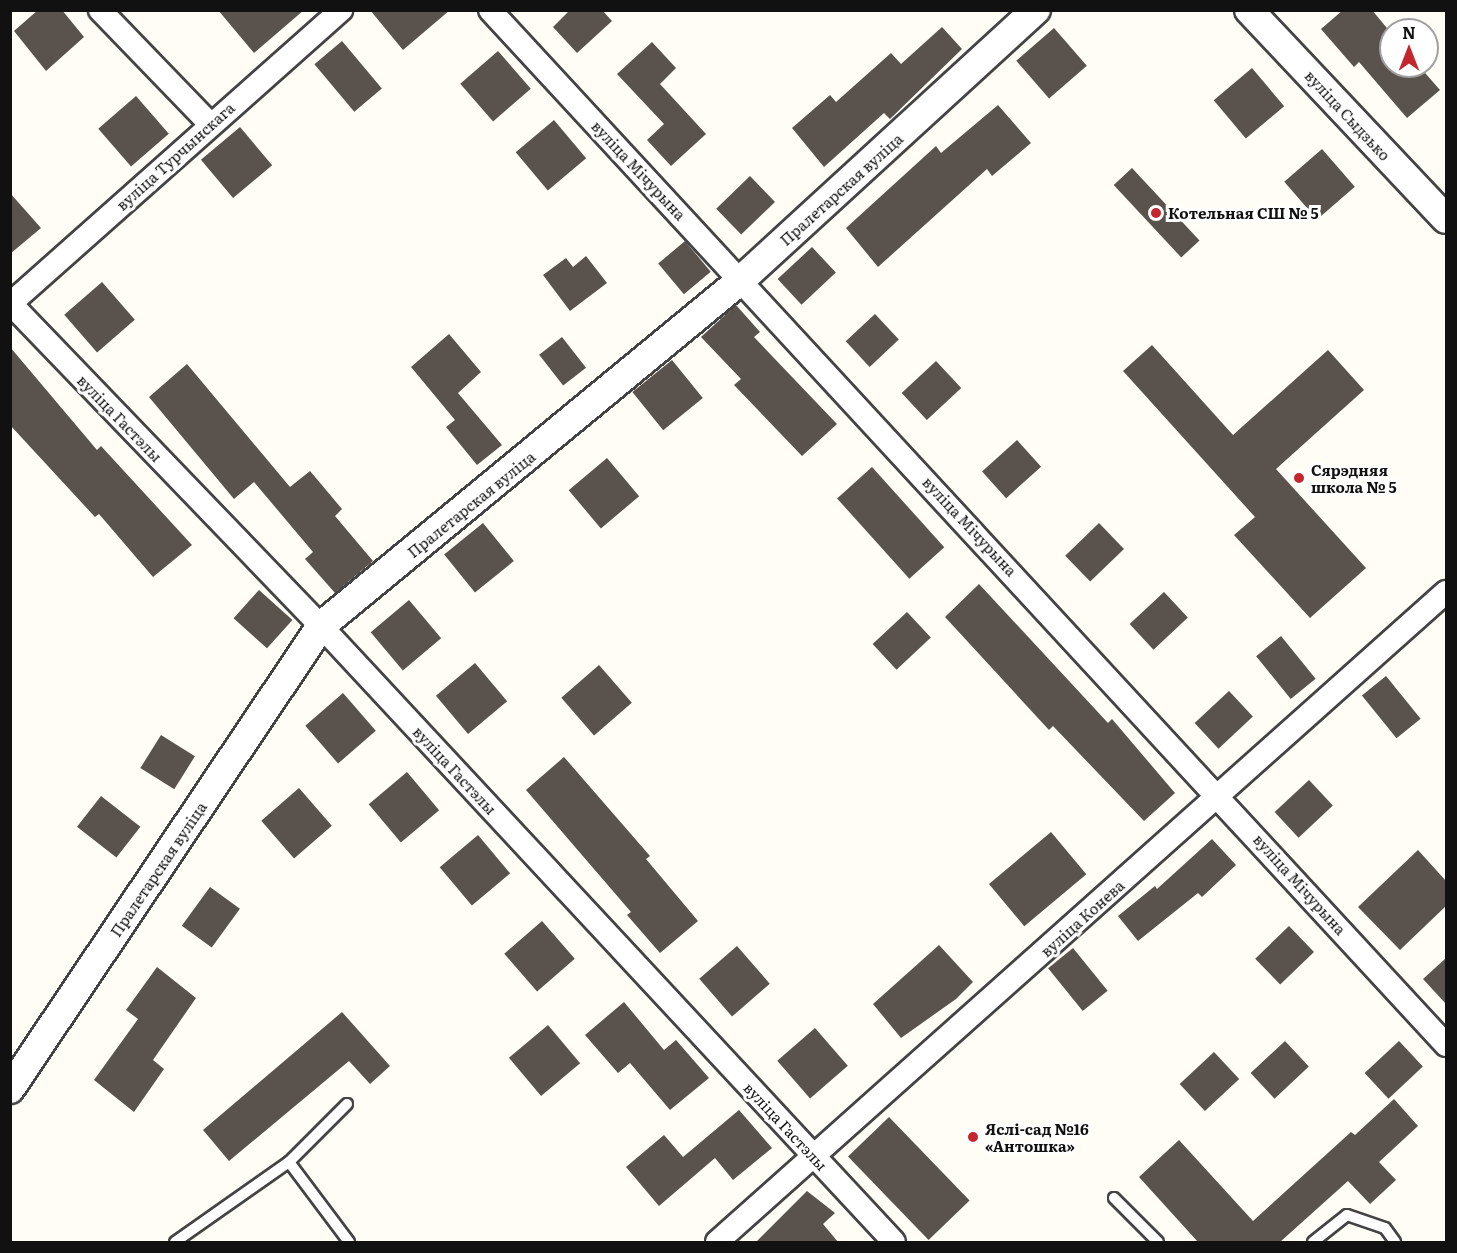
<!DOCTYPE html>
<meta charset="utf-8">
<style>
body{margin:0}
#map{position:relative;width:1457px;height:1253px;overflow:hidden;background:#fffdf5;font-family:Literata,serif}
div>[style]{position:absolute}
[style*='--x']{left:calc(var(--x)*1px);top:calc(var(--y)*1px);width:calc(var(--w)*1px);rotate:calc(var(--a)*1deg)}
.building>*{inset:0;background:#5a524d;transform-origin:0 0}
.roads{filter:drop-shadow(2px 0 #444) drop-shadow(-2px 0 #444) drop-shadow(0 2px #444) drop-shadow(0 -2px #444)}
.service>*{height:10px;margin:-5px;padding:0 5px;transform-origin:5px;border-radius:5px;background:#fff}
.minor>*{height:22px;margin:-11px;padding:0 11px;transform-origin:11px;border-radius:11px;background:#fff}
.tertiary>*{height:28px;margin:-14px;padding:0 14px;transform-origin:14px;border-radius:14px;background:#fff}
.dots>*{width:16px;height:16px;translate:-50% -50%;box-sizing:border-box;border:3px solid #fff;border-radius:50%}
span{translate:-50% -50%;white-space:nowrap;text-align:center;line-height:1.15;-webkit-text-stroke:6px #fff;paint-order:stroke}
.street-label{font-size:15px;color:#111}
.poi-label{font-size:15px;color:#111;font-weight:700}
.left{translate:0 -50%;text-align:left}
.frame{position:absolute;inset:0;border:12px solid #111;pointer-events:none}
.north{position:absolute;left:1379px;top:18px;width:60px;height:60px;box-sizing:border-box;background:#fff;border:2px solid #a0a0a0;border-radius:50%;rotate:0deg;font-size:16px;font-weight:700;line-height:24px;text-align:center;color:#111}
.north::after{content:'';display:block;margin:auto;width:21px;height:27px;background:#c4262e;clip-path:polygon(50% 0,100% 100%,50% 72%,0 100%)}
</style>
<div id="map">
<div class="building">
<i style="clip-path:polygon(38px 10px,62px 10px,84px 37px,46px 71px,14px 31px)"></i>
<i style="clip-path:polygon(218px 10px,304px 10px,254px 53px)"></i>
<i style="clip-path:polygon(370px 10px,450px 10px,403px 50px)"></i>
<i style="clip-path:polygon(570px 10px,602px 10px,612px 21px,577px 53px,553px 27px)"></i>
<i style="clip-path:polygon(1343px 10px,1372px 10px,1391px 33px,1391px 66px,1419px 66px,1440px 90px,1407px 118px,1359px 62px,1354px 67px,1321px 29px)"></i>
<i style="clip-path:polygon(942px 27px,962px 49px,890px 119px,884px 113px,824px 167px,792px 128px,830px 95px,836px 102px,891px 53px,901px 64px)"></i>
<i style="left:1054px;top:28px;width:50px;height:50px;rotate:49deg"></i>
<i style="left:342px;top:41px;width:62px;height:36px;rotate:50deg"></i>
<i style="clip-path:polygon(652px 42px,676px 68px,660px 84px,706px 134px,671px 166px,647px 140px,664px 124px,617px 74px)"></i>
<i style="left:498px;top:51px;width:50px;height:50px;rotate:49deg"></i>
<i style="left:1252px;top:68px;width:50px;height:50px;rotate:50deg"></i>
<i style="left:136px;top:96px;width:50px;height:50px;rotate:49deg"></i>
<i style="clip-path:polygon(998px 105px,1031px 143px,992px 176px,987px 169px,878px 267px,846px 228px,936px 146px,941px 153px)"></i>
<i style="left:554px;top:120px;width:50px;height:50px;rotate:50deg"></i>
<i style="left:240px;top:127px;width:50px;height:51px;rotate:50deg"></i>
<i style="left:1322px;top:149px;width:50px;height:50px;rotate:49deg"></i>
<i style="left:1132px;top:168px;width:99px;height:25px;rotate:47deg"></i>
<i style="left:750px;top:176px;width:36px;height:47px;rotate:46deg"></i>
<i style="clip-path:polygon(10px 193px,41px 228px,10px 254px)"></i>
<i style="left:685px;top:241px;width:40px;height:35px;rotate:50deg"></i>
<i style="left:812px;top:247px;width:35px;height:47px;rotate:47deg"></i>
<i style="clip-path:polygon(586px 256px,607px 283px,570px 311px,543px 275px,566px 258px,573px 267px)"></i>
<i style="left:102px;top:282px;width:50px;height:50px;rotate:49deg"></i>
<i style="clip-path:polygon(736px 305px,760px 332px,754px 337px,837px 424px,802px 456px,734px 385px,741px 379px,701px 337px)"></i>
<i style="left:875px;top:314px;width:35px;height:40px;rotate:47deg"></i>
<i style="clip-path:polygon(449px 334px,481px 372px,458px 393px,502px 445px,477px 465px,446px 427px,455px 420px,411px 367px)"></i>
<i style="left:562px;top:337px;width:39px;height:29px;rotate:52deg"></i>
<i style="clip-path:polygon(1152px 345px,1233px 435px,1328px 350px,1364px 390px,1276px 469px,1366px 568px,1310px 618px,1234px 535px,1255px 517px,1123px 371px)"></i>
<i style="clip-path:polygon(10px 347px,97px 450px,101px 446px,192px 545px,153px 577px,99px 514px,95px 517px,10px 425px)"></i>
<i style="left:672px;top:360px;width:49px;height:51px;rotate:51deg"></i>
<i style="left:936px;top:361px;width:37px;height:47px;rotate:47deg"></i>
<i style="clip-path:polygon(187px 364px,290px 487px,310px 471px,342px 509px,335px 516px,373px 561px,335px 593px,305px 559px,313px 552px,254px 482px,234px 499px,149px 397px)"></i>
<i style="left:1017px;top:440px;width:36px;height:47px;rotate:48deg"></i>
<i style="left:607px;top:458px;width:50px;height:50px;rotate:50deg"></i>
<i style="left:872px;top:467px;width:108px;height:47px;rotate:48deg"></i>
<i style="left:483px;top:523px;width:49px;height:50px;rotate:51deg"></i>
<i style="left:1099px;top:523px;width:36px;height:47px;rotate:46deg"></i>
<i style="clip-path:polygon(979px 584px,1108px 723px,1112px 719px,1175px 793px,1144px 821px,1053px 726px,1049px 730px,945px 617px)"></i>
<i style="left:259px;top:590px;width:45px;height:38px;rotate:42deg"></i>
<i style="left:1164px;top:592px;width:35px;height:47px;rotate:47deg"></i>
<i style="left:409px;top:600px;width:50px;height:50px;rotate:50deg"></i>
<i style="left:907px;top:612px;width:35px;height:47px;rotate:47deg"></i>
<i style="left:1281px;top:636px;width:55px;height:32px;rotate:51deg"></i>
<i style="left:475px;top:663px;width:50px;height:51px;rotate:50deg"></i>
<i style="left:599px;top:665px;width:50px;height:50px;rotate:49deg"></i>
<i style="left:1386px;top:676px;width:55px;height:31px;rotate:51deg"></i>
<i style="left:1229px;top:691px;width:35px;height:47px;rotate:47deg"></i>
<i style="left:343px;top:693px;width:50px;height:50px;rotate:49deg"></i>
<i style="left:161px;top:735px;width:40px;height:39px;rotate:32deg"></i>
<i style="clip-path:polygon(564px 757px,650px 856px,646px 859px,698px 921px,660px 953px,627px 915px,631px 912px,526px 790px)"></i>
<i style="left:407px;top:772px;width:50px;height:50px;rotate:50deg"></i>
<i style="left:1309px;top:780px;width:35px;height:47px;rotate:47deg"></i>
<i style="left:299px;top:788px;width:50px;height:50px;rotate:49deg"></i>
<i style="left:101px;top:796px;width:50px;height:39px;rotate:38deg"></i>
<i style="left:1051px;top:832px;width:55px;height:81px;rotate:50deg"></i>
<i style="left:478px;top:835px;width:50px;height:50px;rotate:50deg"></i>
<i style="clip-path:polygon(1212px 839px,1236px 865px,1202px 897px,1198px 893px,1138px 941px,1118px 916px,1155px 886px,1157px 889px)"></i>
<i style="clip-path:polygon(1418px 850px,1446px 881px,1446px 906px,1400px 950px,1358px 907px)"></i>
<i style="left:210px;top:887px;width:37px;height:48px;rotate:36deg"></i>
<i style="left:542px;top:921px;width:50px;height:50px;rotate:49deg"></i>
<i style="left:1289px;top:926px;width:36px;height:47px;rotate:46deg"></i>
<i style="clip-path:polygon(939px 945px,973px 982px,956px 999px,901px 1038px,873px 1004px)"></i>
<i style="left:737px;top:946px;width:50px;height:50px;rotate:49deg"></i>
<i style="left:1073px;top:948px;width:55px;height:32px;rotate:51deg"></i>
<i style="clip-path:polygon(1446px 958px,1446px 1004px,1423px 979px)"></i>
<i style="clip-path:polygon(157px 967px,196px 998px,153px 1060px,164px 1069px,134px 1112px,94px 1080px,138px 1019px,126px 1010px)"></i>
<i style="clip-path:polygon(624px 1002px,664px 1050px,676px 1040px,709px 1078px,670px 1110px,630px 1063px,618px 1073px,585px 1035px)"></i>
<i style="clip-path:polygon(342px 1012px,390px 1066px,370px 1084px,349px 1061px,229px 1161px,203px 1130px)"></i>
<i style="left:548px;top:1025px;width:50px;height:51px;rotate:50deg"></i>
<i style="left:815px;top:1028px;width:50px;height:50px;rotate:49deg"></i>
<i style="left:1285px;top:1041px;width:35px;height:47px;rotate:47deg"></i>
<i style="left:1399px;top:1041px;width:35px;height:47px;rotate:47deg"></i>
<i style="left:1214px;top:1052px;width:37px;height:47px;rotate:47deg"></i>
<i style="clip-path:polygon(1394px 1099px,1418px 1126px,1379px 1162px,1396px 1180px,1370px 1204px,1348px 1181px,1280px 1242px,1198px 1242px,1139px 1177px,1179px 1140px,1253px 1221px,1351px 1132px,1355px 1135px)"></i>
<i style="clip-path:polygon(739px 1110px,772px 1148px,733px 1180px,715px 1158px,659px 1206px,626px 1167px,664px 1135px,683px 1157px)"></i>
<i style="left:889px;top:1117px;width:116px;height:57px;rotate:46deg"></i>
<i style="clip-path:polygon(807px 1191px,835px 1213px,823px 1224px,838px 1242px,756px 1242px)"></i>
</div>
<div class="roads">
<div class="service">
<i style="--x:347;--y:1104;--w:82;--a:135"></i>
<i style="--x:289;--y:1162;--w:100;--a:53.1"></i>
<i style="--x:1114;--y:1198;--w:62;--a:45"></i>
<i style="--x:175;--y:1242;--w:139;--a:-35.1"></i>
<i style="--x:1313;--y:1242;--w:43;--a:-38.5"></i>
<i style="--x:1347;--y:1215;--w:40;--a:18.9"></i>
<i style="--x:1385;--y:1228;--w:17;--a:54"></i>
</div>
<div class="minor">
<i style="--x:100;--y:10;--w:158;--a:46"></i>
<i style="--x:490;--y:10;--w:1409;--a:47.27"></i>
<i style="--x:10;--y:303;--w:448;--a:46.1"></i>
<i style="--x:321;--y:626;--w:841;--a:47.07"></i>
<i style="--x:10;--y:304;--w:443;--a:-41.6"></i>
<i style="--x:717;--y:1242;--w:977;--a:-41.72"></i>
</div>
<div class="tertiary">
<i style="--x:1249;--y:10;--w:287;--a:46.7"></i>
<i style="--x:10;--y:1089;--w:558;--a:-56.11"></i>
<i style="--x:321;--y:626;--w:544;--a:-39.48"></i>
<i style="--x:741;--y:280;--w:400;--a:-42.5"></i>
</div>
</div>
<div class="dots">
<i style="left:1156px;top:213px;background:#c4262e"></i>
<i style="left:1299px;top:478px;background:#c4262e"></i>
<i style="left:973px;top:1137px;background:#c4262e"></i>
</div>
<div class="street-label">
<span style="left:1348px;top:115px;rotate:47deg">вуліца Сыдзько</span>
<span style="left:175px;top:156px;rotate:-42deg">вуліца Турчынскага</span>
<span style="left:639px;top:170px;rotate:47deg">вуліца Мічурына</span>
<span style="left:841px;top:189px;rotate:-42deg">Пралетарская вуліца</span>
<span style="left:120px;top:418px;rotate:46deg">вуліца Гастэлы</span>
<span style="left:471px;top:504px;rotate:-39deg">Пралетарская вуліца</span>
<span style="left:970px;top:526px;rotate:47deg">вуліца Мічурына</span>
<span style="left:455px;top:770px;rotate:47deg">вуліца Гастэлы</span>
<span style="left:158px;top:869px;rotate:-56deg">Пралетарская вуліца</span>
<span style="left:1300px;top:884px;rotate:48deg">вуліца Мічурына</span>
<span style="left:1082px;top:918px;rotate:-42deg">вуліца Конева</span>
<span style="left:786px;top:1126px;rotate:47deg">вуліца Гастэлы</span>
</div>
<div class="poi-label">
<span class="left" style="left:1168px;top:213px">Котельная СШ № 5</span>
<span class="left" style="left:1311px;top:478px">Сярэдняя<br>школа № 5</span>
<span class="left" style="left:985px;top:1137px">Яслі-сад №16<br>«Антошка»</span>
</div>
<div class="frame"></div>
<div class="north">N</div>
</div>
